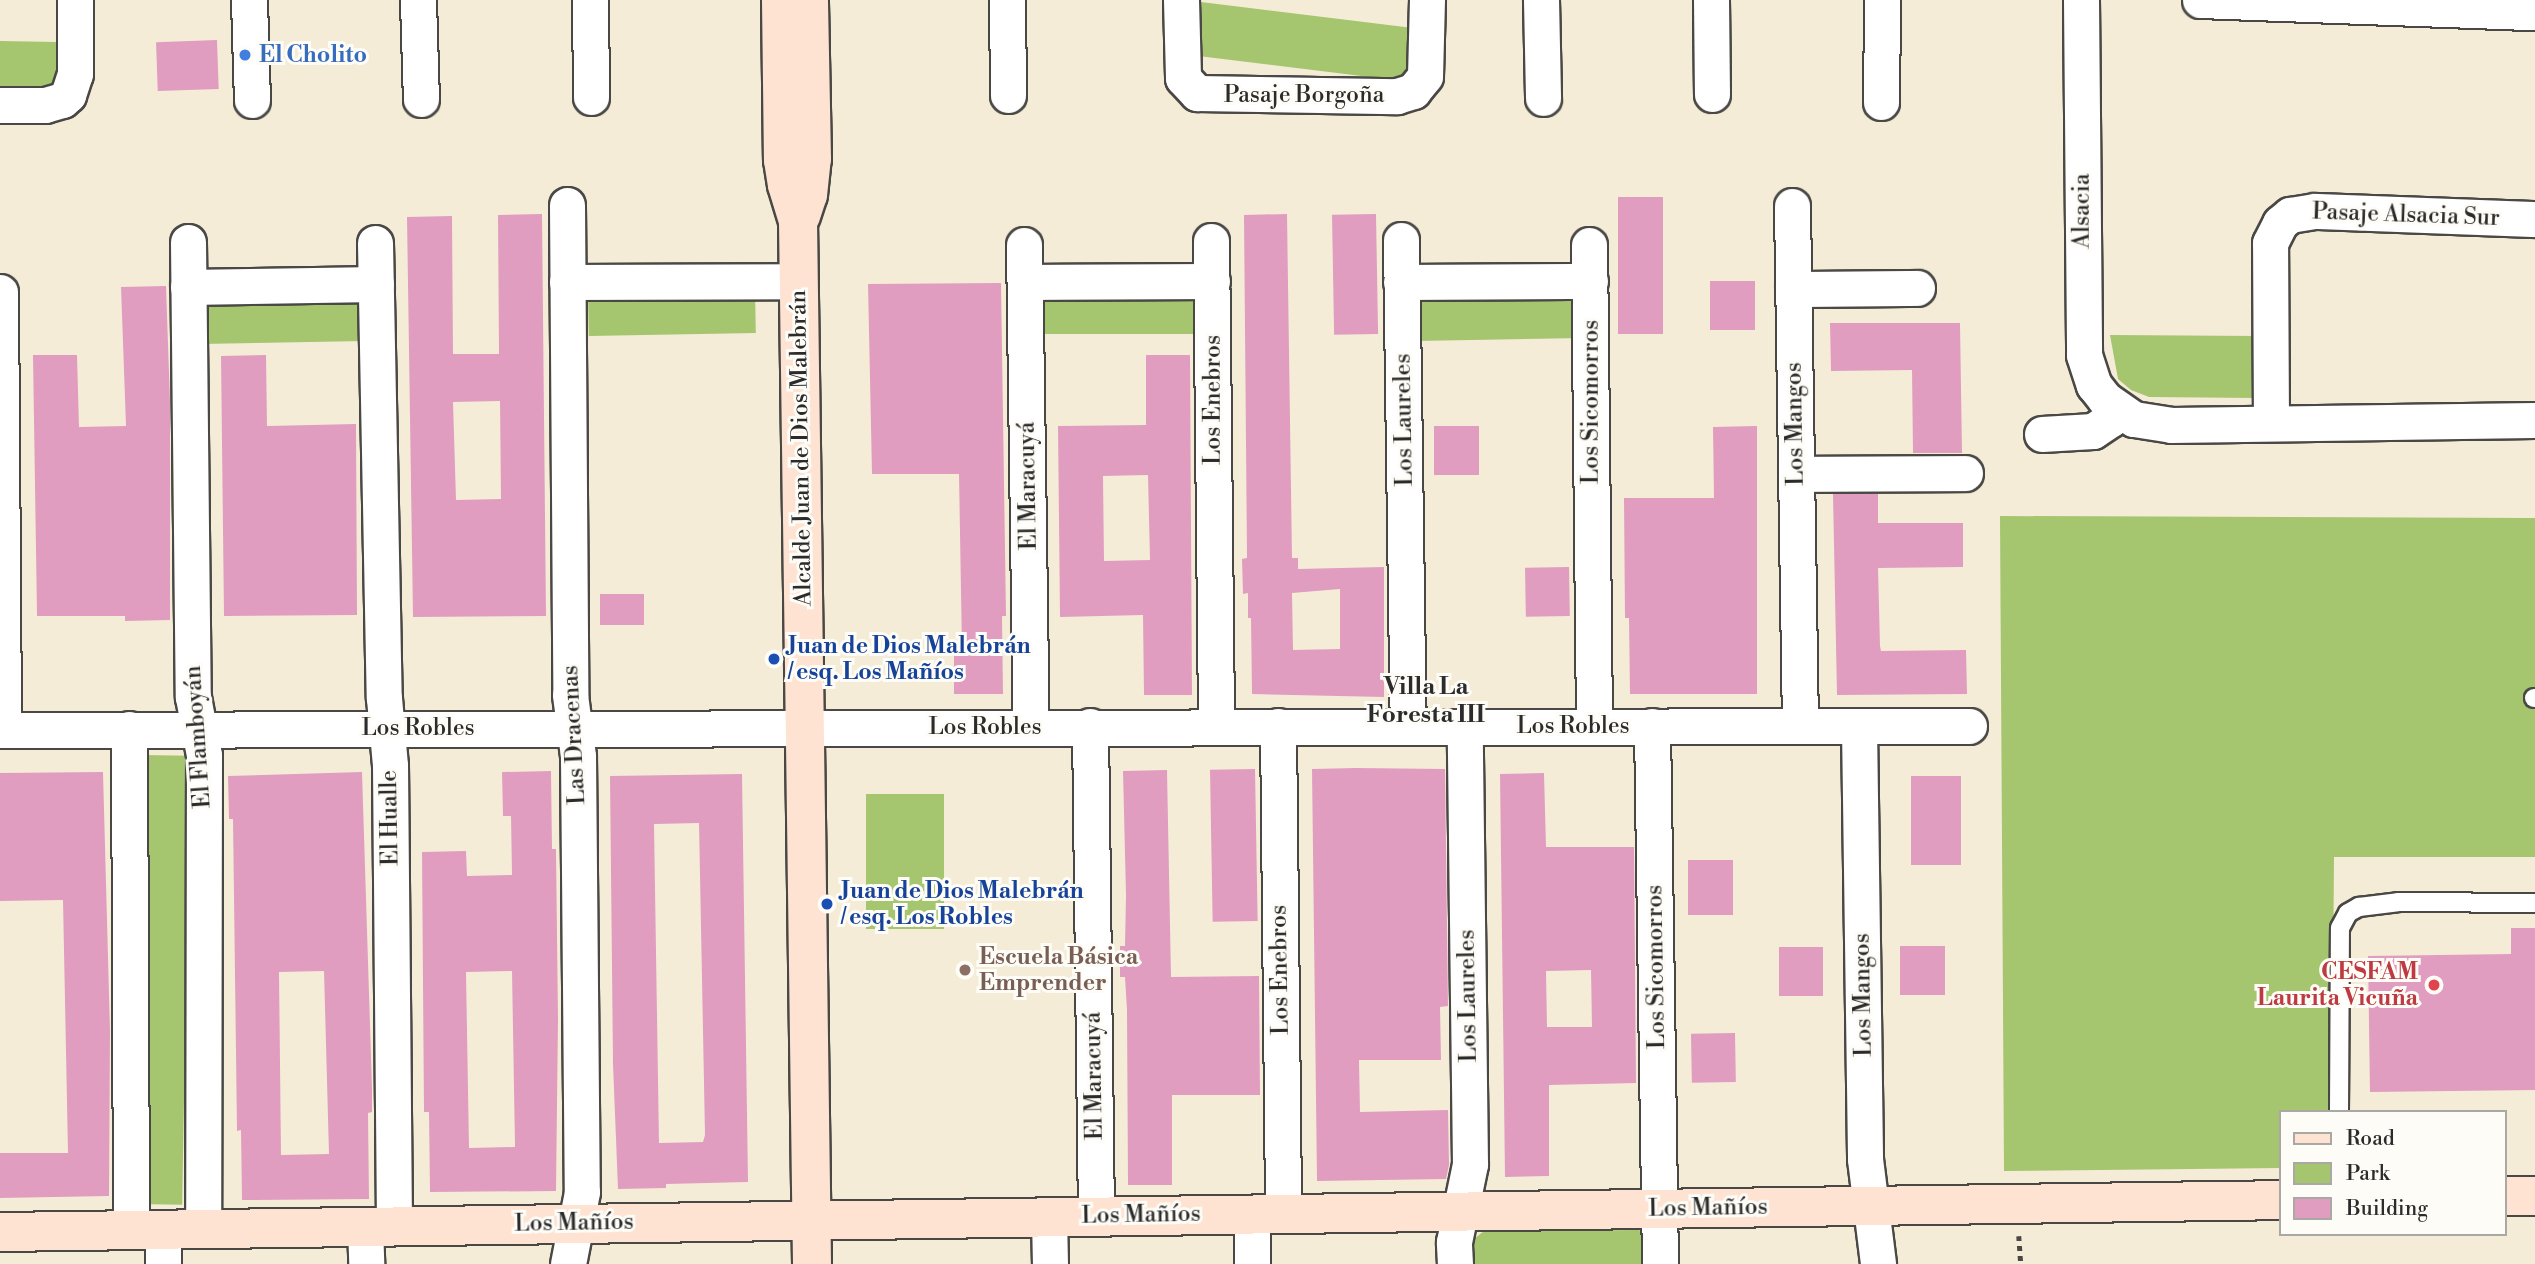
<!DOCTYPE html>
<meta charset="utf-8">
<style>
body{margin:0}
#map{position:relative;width:2535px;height:1264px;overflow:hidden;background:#f5ecd7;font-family:"Libre Bodoni",serif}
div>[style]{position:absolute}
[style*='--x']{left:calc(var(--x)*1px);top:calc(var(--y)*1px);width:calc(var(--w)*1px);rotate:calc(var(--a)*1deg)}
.green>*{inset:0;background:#a5c56e;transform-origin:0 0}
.building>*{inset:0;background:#e09dc0;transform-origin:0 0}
.path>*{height:4.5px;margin-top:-2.25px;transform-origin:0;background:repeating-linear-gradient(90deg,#494845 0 5px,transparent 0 10px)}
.roads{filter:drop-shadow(2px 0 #494845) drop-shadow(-2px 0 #494845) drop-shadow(0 2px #494845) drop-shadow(0 -2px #494845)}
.lane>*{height:18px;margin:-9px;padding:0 9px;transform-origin:9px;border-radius:9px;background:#fff}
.street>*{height:35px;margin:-17.5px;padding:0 17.5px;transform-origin:17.5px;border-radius:17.5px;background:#fff}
.secondary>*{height:38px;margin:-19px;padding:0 19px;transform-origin:19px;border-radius:19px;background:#fee3d2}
.dots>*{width:19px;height:19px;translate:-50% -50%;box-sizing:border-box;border:4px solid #fdfcf7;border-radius:50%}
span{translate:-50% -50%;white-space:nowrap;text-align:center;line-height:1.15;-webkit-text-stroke:6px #fdfcf7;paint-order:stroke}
.shop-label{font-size:23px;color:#366cbe;font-weight:700}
.left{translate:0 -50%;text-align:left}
.street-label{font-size:23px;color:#2b2b2b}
.transit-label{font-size:23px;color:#164399;font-weight:700}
.education-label{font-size:23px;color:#785e54;font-weight:700}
.health-label{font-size:23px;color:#be3a42;font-weight:700}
.right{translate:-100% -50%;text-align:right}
.neighbourhood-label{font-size:24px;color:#2b2b2b;font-weight:700}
.legend{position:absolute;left:2279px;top:1110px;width:228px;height:126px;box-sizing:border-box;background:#fdfcf7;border:2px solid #a9a8a5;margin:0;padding:9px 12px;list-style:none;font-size:21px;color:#2b2b2b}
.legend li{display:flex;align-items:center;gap:14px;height:35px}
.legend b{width:35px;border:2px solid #a9a8a5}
</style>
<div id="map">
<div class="green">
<i style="left:1413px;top:28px;width:54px;height:222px;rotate:97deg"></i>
<i style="clip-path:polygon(0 41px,57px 42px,56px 78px,51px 87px,0 97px)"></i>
<i style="left:755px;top:288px;width:45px;height:167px;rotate:89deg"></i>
<i style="left:1582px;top:293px;width:45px;height:167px;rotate:89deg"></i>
<i style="left:1033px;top:294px;width:164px;height:40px"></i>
<i style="left:365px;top:297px;width:44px;height:167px;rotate:89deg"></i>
<i style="clip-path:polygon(2110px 335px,2258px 336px,2257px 398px,2149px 397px,2131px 390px,2118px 379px)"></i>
<i style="clip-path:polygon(2000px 516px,2535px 518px,2535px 857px,2334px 857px,2332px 1112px,2281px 1112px,2281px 1168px,2004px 1171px)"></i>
<i style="left:142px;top:755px;width:48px;height:449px;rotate:1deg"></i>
<i style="left:866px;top:794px;width:78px;height:135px"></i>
<i style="clip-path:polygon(1639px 1230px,1648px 1238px,1647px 1264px,1469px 1264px,1470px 1242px,1484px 1231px)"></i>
</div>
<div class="building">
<i style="left:217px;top:40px;width:49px;height:61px;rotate:88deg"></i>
<i style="left:1618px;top:197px;width:45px;height:137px"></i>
<i style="clip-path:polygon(evenodd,542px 214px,546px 616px,413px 617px,407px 217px,452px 216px,453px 354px,499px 354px,498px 215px,542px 214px,500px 401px,501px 499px,456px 500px,453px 402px,500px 401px)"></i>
<i style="clip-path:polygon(evenodd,1287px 214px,1292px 558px,1298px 558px,1298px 569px,1384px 567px,1384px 697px,1252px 694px,1251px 618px,1248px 618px,1248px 593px,1243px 594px,1242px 559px,1247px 558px,1244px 215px,1287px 214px,1340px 589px,1340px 649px,1293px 650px,1292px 593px,1340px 589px)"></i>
<i style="left:1376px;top:214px;width:120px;height:44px;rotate:89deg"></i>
<i style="left:1755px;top:281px;width:49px;height:45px;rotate:90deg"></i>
<i style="clip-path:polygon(1001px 283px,1006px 616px,1002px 616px,1003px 694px,954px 694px,954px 650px,962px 650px,959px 474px,872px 474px,868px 284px)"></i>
<i style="clip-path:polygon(166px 286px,170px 402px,170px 620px,125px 621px,125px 616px,37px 616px,33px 355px,77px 355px,79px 427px,126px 426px,121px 287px)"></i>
<i style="clip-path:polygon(1830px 323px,1960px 323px,1962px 453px,1913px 453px,1912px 370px,1831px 371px)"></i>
<i style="clip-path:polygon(266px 355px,267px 426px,356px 424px,357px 615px,224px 616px,221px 356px)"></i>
<i style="clip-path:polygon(evenodd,1146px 355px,1190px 355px,1192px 695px,1144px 695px,1143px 615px,1060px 617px,1058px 426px,1146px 425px,1146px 355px,1148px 475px,1150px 560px,1104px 561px,1103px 476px,1148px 475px)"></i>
<i style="left:1434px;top:426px;width:45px;height:49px"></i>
<i style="clip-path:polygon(1757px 426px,1757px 694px,1630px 694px,1629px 618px,1625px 618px,1624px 498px,1714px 498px,1713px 427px)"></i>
<i style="clip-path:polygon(1833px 494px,1878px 494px,1878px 523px,1963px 523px,1963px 567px,1878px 568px,1880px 646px,1881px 651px,1966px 650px,1967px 694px,1837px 695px)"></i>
<i style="left:1569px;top:567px;width:49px;height:44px;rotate:89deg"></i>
<i style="left:600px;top:594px;width:44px;height:31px"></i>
<i style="clip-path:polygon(1356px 768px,1445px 769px,1448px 1006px,1440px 1007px,1441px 1060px,1359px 1060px,1360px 1112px,1448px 1110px,1449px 1165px,1446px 1179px,1317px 1181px,1312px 769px)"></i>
<i style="left:1255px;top:769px;width:152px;height:45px;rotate:89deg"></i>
<i style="clip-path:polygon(1167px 770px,1171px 977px,1259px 976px,1260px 1095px,1172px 1095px,1172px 1185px,1128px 1185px,1127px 1010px,1125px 977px,1120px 977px,1120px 946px,1125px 946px,1126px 895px,1123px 771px)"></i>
<i style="clip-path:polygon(evenodd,551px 771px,552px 849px,556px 849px,558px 1019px,556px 1191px,430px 1192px,429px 1112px,424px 1112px,422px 852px,466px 851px,467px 876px,512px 875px,511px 816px,503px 816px,502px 772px,551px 771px,512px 971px,515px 1147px,469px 1148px,466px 972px,512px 971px)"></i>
<i style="clip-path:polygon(103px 772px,110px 1031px,109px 1196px,0 1198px,0 1153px,68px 1153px,63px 900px,0 901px,0 773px)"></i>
<i style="clip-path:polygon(evenodd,362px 772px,372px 1088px,372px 1112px,368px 1113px,369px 1199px,242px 1200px,241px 1130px,237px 1131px,233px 819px,229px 819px,228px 776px,362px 772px,324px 971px,329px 1154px,281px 1155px,279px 972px,324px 971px)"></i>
<i style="clip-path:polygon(evenodd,1544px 773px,1546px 847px,1634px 847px,1636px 1083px,1549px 1085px,1549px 1176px,1505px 1177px,1500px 774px,1544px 773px,1591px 970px,1592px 1027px,1547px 1027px,1546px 971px,1591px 970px)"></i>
<i style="clip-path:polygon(evenodd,742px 774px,748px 1182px,666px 1184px,666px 1188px,618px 1189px,613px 1064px,610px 776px,742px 774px,699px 823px,705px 1135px,703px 1142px,659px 1143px,654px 824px,699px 823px)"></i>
<i style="left:1961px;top:776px;width:89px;height:50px;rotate:90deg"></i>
<i style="left:1688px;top:860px;width:45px;height:55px"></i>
<i style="clip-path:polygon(2511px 928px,2535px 928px,2535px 1090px,2370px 1092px,2368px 956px,2511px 954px)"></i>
<i style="left:1900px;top:946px;width:45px;height:49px"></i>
<i style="left:1779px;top:947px;width:44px;height:49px"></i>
<i style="left:1735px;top:1033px;width:49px;height:44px;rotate:89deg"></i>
</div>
<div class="path">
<i style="--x:2019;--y:1236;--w:28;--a:86"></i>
</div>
<div class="roads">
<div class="lane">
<i style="--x:2534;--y:698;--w:1;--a:0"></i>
<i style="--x:2339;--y:1112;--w:184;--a:-89.7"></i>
<i style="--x:2340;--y:928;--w:17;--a:-62"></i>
<i style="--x:2348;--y:913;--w:13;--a:-29"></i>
<i style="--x:2359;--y:907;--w:39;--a:-7"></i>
<i style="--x:2398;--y:902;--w:137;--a:0.4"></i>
</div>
<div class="street">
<i style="--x:249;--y:0;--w:100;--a:88.3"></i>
<i style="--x:418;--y:0;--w:99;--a:88.3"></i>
<i style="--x:590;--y:0;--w:97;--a:89.4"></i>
<i style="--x:1007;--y:0;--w:95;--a:89.4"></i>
<i style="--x:1181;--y:0;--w:78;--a:88.5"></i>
<i style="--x:1183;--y:78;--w:21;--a:47"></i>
<i style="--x:1197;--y:93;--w:200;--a:0.9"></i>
<i style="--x:1397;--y:96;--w:17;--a:-17"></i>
<i style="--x:1413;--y:91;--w:19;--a:-51"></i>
<i style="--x:1425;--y:76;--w:76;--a:-88.5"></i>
<i style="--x:1541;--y:0;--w:98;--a:88.8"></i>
<i style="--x:1711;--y:0;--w:94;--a:89.4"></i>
<i style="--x:2081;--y:0;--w:355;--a:89.5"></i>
<i style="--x:2084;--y:355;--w:32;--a:72"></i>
<i style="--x:2094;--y:385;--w:18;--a:52"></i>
<i style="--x:2105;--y:399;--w:35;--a:35"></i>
<i style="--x:2134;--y:419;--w:37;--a:9"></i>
<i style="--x:2171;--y:425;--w:364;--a:-0.8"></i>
<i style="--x:2200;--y:0;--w:335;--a:2.1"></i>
<i style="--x:1881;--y:102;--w:102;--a:-89.4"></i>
<i style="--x:0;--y:105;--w:45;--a:0"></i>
<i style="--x:45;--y:105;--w:18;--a:-16"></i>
<i style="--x:62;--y:100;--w:8;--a:-40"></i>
<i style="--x:68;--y:95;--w:22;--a:-72"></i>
<i style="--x:75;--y:74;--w:74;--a:-90"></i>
<i style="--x:567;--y:205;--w:490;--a:89.6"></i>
<i style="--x:570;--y:695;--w:62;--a:82.5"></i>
<i style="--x:578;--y:756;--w:436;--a:89.5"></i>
<i style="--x:582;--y:1192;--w:73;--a:101"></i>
<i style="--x:1792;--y:206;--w:520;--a:89.12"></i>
<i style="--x:1401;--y:240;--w:487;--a:89.2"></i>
<i style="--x:1211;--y:241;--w:486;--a:89.4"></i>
<i style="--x:188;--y:242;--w:455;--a:89.4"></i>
<i style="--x:193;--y:697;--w:59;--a:79.3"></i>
<i style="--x:204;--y:755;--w:473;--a:90.1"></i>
<i style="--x:375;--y:243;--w:455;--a:88.9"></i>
<i style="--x:384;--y:698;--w:67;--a:84.9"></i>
<i style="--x:390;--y:765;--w:461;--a:89.5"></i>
<i style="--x:1024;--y:245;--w:482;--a:89.2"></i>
<i style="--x:1589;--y:245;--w:481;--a:89.4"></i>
<i style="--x:567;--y:282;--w:232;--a:-0.2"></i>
<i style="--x:1025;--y:282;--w:187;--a:-0.3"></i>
<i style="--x:1401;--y:282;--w:189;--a:-0.3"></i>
<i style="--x:188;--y:287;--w:188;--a:-0.9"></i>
<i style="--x:1793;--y:289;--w:124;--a:-0.5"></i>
<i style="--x:0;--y:292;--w:438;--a:89.6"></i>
<i style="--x:2271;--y:423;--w:180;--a:-90.3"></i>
<i style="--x:2270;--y:243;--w:22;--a:-63"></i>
<i style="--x:2280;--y:223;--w:13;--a:-39"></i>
<i style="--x:2290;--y:215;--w:25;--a:-9"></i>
<i style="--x:2315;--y:211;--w:220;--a:2.1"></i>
<i style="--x:2042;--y:434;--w:51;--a:-3.4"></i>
<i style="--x:2093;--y:431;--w:22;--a:-34"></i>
<i style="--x:2111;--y:419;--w:11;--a:-49"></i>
<i style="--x:1796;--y:474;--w:169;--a:-0.3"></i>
<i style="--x:1090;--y:726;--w:490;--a:89.3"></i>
<i style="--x:1278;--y:726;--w:487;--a:89.4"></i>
<i style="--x:1652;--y:726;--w:538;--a:89.15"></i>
<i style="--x:1859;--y:726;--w:433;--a:89.2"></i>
<i style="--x:1865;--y:1159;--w:106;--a:82.9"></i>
<i style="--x:129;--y:729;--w:501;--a:89.77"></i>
<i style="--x:0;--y:730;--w:1969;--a:-0.12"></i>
<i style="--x:1252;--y:1214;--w:50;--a:90"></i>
<i style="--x:1049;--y:1217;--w:47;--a:88.8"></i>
<i style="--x:365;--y:1226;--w:38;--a:88"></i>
<i style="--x:163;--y:1229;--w:35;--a:90"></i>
<i style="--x:1455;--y:1264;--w:22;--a:-93"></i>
<i style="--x:1454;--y:1242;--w:80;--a:-78.4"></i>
<i style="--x:1470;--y:1164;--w:437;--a:-90.7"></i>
</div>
<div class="secondary">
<i style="--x:781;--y:0;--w:160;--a:89.3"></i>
<i style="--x:783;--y:160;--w:25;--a:81"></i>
<i style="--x:787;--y:185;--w:38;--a:73"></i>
<i style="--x:798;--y:221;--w:1043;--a:89.23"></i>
<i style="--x:801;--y:216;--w:22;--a:-72"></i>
<i style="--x:808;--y:195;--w:36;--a:-84"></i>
<i style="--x:812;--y:159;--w:159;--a:-91.1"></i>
<i style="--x:2505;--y:1196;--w:30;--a:0"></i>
<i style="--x:0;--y:1232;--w:2281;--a:-0.8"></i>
</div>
</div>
<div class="dots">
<i style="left:245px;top:55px;background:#3f7fe0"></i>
<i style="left:774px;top:659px;background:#1a4fb4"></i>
<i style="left:827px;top:904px;background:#1a4fb4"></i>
<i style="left:965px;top:970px;background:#8d6e63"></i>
<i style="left:2434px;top:985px;background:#e0444e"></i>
</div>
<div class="shop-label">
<span class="left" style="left:259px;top:55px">El Cholito</span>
</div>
<div class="street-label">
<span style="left:1304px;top:95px">Pasaje Borgoña</span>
<span style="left:2082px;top:211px;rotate:-90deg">Alsacia</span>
<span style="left:2406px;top:215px;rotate:2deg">Pasaje Alsacia Sur</span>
<span style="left:1213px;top:400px;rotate:-90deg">Los Enebros</span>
<span style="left:1591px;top:402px;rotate:-90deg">Los Sicomorros</span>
<span style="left:1404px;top:420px;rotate:-91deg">Los Laureles</span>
<span style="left:1795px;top:424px;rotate:-91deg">Los Mangos</span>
<span style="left:801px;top:448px;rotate:-91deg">Alcalde Juan de Dios Malebrán</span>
<span style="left:1028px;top:486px;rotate:-91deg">El Maracuyá</span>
<span style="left:1573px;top:726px">Los Robles</span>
<span style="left:985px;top:727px">Los Robles</span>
<span style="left:418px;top:728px">Los Robles</span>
<span style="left:574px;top:735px;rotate:-93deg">Las Dracenas</span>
<span style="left:198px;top:737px;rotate:-94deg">El Flamboyán</span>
<span style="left:390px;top:818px;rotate:-91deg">El Hualle</span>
<span style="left:1656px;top:967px;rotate:-91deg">Los Sicomorros</span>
<span style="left:1280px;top:970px;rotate:-91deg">Los Enebros</span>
<span style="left:1863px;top:995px;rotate:-91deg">Los Mangos</span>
<span style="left:1468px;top:996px;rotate:-91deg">Los Laureles</span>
<span style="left:1094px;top:1076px;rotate:-91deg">El Maracuyá</span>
<span style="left:1708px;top:1208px;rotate:-1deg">Los Mañíos</span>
<span style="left:1141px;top:1215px;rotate:-1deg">Los Mañíos</span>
<span style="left:574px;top:1223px;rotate:-1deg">Los Mañíos</span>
</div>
<div class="transit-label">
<span class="left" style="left:788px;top:659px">Juan de Dios Malebrán<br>/ esq. Los Mañíos</span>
<span class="left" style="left:841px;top:904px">Juan de Dios Malebrán<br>/ esq. Los Robles</span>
</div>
<div class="education-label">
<span class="left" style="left:979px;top:970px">Escuela Básica<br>Emprender</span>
</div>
<div class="health-label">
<span class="right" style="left:2418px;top:985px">CESFAM<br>Laurita Vicuña</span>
</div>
<div class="neighbourhood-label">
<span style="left:1426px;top:702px">Villa La<br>Foresta III</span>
</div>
<ul class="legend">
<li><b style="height:9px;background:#fee3d2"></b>Road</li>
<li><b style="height:19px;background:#a5c56e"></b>Park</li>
<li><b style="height:19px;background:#e09dc0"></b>Building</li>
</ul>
</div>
